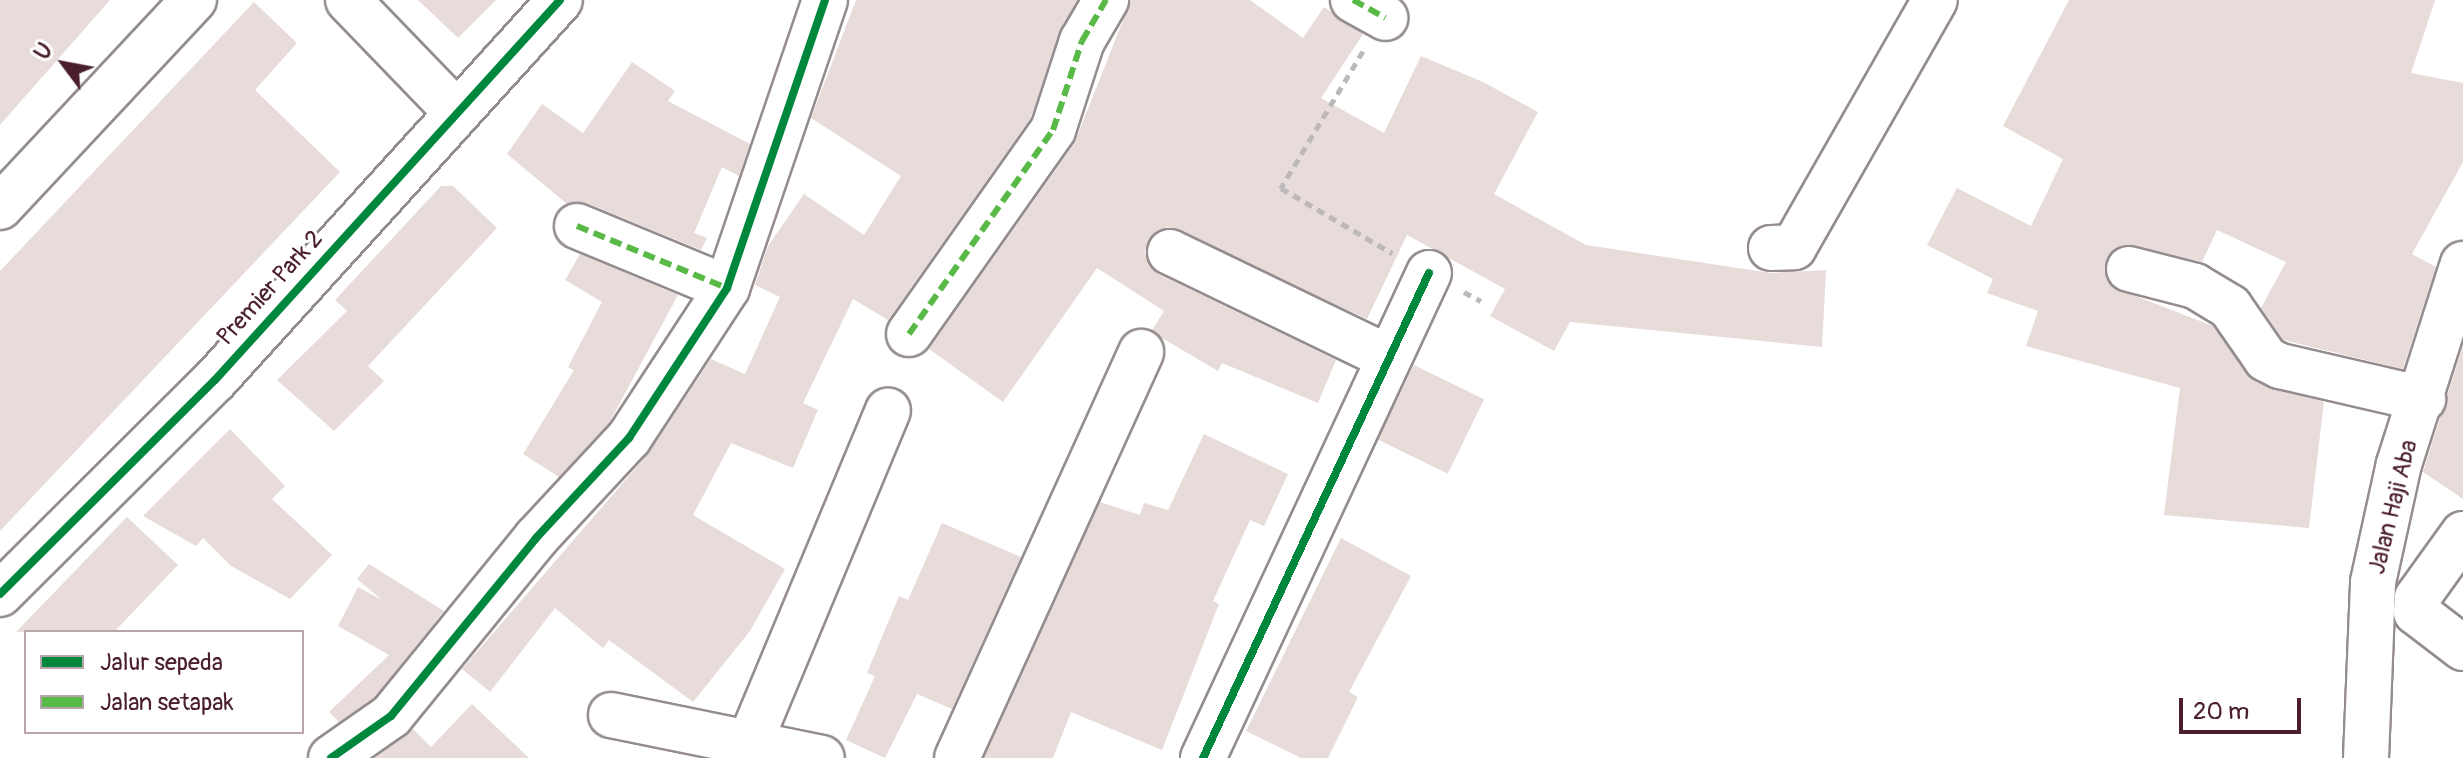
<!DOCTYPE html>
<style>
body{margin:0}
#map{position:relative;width:2463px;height:758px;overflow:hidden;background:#fff;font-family:Pangolin,sans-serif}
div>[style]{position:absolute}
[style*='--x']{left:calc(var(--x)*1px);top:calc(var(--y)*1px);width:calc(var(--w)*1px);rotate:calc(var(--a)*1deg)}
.building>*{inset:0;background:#e7dcd9;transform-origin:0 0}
.path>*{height:5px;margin-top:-2.5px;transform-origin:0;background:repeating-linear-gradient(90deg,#bdb8b9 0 8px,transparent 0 14px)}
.roads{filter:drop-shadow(2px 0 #948c8e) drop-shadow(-2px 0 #948c8e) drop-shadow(0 2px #948c8e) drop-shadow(0 -2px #948c8e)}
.minor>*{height:44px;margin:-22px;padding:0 22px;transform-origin:22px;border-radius:22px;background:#fff}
.quiet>*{height:6px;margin-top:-3px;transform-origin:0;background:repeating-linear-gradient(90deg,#58b947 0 12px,transparent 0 18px)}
.cycleway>*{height:8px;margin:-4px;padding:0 4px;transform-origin:4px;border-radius:4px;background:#00873e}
span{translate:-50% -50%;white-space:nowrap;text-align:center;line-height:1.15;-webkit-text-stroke:6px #fff;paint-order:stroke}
.street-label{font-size:24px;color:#4a1f2b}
.legend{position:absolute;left:24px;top:630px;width:280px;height:104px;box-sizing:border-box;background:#fff;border:2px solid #b7a5aa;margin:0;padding:10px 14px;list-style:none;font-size:24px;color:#4a1f2b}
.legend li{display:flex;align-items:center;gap:16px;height:40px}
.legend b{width:40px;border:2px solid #b7a5aa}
.north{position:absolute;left:24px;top:24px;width:80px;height:80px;-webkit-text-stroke:6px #fff;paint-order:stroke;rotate:302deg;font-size:22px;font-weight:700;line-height:32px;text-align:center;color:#4a1f2b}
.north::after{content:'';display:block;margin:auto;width:28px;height:36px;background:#4a1f2b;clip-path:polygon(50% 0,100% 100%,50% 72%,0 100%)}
.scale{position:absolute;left:2179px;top:698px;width:122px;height:36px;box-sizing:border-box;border:4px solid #4a1f2b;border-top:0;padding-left:10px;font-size:24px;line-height:28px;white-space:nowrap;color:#4a1f2b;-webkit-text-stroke:6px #fff;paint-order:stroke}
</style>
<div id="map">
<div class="building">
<i style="clip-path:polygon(0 0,110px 0,0 125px)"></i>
<i style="clip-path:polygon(418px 0,496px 0,458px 38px)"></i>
<i style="clip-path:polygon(856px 0,1077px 0,1030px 119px,888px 320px,853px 299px,803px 403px,818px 410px,793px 468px,731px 443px,693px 515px,785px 569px,750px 631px,693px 702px,609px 640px,603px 648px,555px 608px,490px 692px,462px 669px,647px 455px,711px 359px,745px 374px,780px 297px,755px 285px,768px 246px,804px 194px,864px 235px,901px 176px,811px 118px)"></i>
<i style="clip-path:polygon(1131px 0,1250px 0,1303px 38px,1324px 7px,1363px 34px,1321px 98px,1384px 133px,1421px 56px,1483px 82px,1538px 112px,1494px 194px,1586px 245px,1771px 273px,1826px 270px,1822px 347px,1570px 322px,1554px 351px,1490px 316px,1505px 289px,1407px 235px,1367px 319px,1167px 227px,1148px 240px,1145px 253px,1158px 274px,1336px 360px,1318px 403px,1222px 363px,1218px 371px,1162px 338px,1152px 330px,1164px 311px,1097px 268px,1003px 402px,929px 349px,1074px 144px)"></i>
<i style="clip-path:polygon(2069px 0,2435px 0,2411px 73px,2463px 83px,2463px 162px,2412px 254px,2436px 267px,2403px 369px,2283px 340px,2261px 308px,2286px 262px,2217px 230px,2202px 262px,2123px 245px,2105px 264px,2112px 287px,2213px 326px,2255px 381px,2324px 402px,2309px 528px,2164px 515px,2180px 388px,2026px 346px,2038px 311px,1987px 293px,1993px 279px,1927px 245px,1957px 188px,2031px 226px,2063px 159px,2003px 126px)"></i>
<i style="clip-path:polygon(254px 2px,297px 43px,255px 90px,340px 172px,0 531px,0 271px)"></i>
<i style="clip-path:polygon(632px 62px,675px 91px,668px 101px,750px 144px,739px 176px,722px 167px,694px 233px,707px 238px,701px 250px,587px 203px,567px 204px,507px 154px,542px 104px,583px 133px)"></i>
<i style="clip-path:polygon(441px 186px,453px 186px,497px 228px,368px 366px,384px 381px,334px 431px,277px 380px,347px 311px,335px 300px)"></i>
<i style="clip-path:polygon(580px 254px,678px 295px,609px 423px,559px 477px,523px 454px,574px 370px,568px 367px,602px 302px,565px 280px)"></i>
<i style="clip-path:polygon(2463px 346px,2463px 499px,2423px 472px)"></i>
<i style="left:1414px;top:365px;width:78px;height:83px;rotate:26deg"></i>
<i style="clip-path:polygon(230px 429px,285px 486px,272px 499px,332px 555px,290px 599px,231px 566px,203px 538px,196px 546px,143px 516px)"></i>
<i style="clip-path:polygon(1204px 434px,1288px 474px,1264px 526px,1250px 520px,1213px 601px,1219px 604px,1162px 750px,1071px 712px,1053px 758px,984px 758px,1100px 502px,1140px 515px,1144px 503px,1168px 510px)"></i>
<i style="clip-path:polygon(127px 517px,178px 565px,114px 632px,16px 632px)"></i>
<i style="clip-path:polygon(942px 523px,1021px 557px,952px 709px,917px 694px,885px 758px,846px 740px,875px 676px,867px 673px,899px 596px,908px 600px)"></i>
<i style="clip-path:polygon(1341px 538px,1411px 576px,1349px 692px,1358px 697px,1328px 758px,1301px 758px,1246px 731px)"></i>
<i style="clip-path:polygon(369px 564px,444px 611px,374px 698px,339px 722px,329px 712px,389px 655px,338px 626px,358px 587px,382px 600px,357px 579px)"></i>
<i style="clip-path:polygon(472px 704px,529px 758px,375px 758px,413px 729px,431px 747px)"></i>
</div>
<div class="path">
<i style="--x:1363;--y:51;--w:160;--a:120.9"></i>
<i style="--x:1281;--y:188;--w:129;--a:30.4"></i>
<i style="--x:1464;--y:292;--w:19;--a:28"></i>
</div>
<div class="roads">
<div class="minor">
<i style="--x:348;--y:0;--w:157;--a:46"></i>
<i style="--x:1353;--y:0;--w:37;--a:29"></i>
<i style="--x:0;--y:207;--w:284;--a:-46.9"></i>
<i style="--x:577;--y:226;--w:162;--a:22.5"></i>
<i style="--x:1771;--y:248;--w:23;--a:-2"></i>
<i style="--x:1794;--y:247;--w:284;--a:-60.3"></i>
<i style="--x:1170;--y:252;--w:243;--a:25.8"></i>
<i style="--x:2129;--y:269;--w:68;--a:14.4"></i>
<i style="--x:2195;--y:286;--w:41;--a:31"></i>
<i style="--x:2230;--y:307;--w:63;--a:55.3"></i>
<i style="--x:2266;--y:359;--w:16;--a:27"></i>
<i style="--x:2280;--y:366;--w:147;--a:13"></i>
<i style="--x:909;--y:334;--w:250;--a:-54.8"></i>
<i style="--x:1053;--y:130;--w:94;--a:-72"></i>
<i style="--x:1082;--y:41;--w:48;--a:-59.7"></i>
<i style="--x:2463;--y:534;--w:79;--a:125.7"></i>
<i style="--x:2417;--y:598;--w:14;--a:94"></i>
<i style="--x:2416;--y:612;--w:59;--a:37.5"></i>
<i style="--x:0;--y:594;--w:303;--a:-44.9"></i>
<i style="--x:215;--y:380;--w:513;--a:-47.76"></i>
<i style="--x:611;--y:715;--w:215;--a:11.5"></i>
<i style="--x:750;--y:742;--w:359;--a:-67.4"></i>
<i style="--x:331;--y:758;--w:73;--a:-35"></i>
<i style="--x:391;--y:716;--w:230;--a:-50.8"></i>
<i style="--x:536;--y:538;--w:137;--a:-47.1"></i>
<i style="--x:629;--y:438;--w:179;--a:-56.8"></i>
<i style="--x:727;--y:288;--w:304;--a:-71.2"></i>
<i style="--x:957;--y:758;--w:446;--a:-65.6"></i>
<i style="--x:1203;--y:758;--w:535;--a:-65.02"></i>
<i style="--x:2366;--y:758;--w:176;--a:-87.7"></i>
<i style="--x:2373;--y:582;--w:121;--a:-77.6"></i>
<i style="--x:2399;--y:464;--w:210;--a:-72.3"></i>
</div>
</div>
<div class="quiet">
<i style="--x:1353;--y:0;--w:37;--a:29"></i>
<i style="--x:577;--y:226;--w:162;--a:22.5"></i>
<i style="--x:909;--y:334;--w:250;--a:-54.8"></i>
<i style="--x:1053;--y:130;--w:94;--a:-72"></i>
<i style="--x:1082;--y:41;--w:48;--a:-59.7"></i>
</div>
<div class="cycleway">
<i style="--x:0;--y:594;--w:303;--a:-44.9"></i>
<i style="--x:215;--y:380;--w:513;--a:-47.76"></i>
<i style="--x:331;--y:758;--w:73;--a:-35"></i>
<i style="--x:391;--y:716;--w:230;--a:-50.8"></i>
<i style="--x:536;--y:538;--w:137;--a:-47.1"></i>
<i style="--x:629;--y:438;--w:179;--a:-56.8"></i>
<i style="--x:727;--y:288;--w:304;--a:-71.2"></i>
<i style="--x:1203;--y:758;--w:535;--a:-65.02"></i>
</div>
<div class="street-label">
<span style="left:270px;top:288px;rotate:-48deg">Premier Park 2</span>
<span style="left:2393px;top:507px;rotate:-76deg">Jalan Haji Aba</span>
</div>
<ul class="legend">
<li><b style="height:10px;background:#00873e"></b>Jalur sepeda</li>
<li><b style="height:10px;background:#58b947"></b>Jalan setapak</li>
</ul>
<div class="north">U</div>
<div class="scale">20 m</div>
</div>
